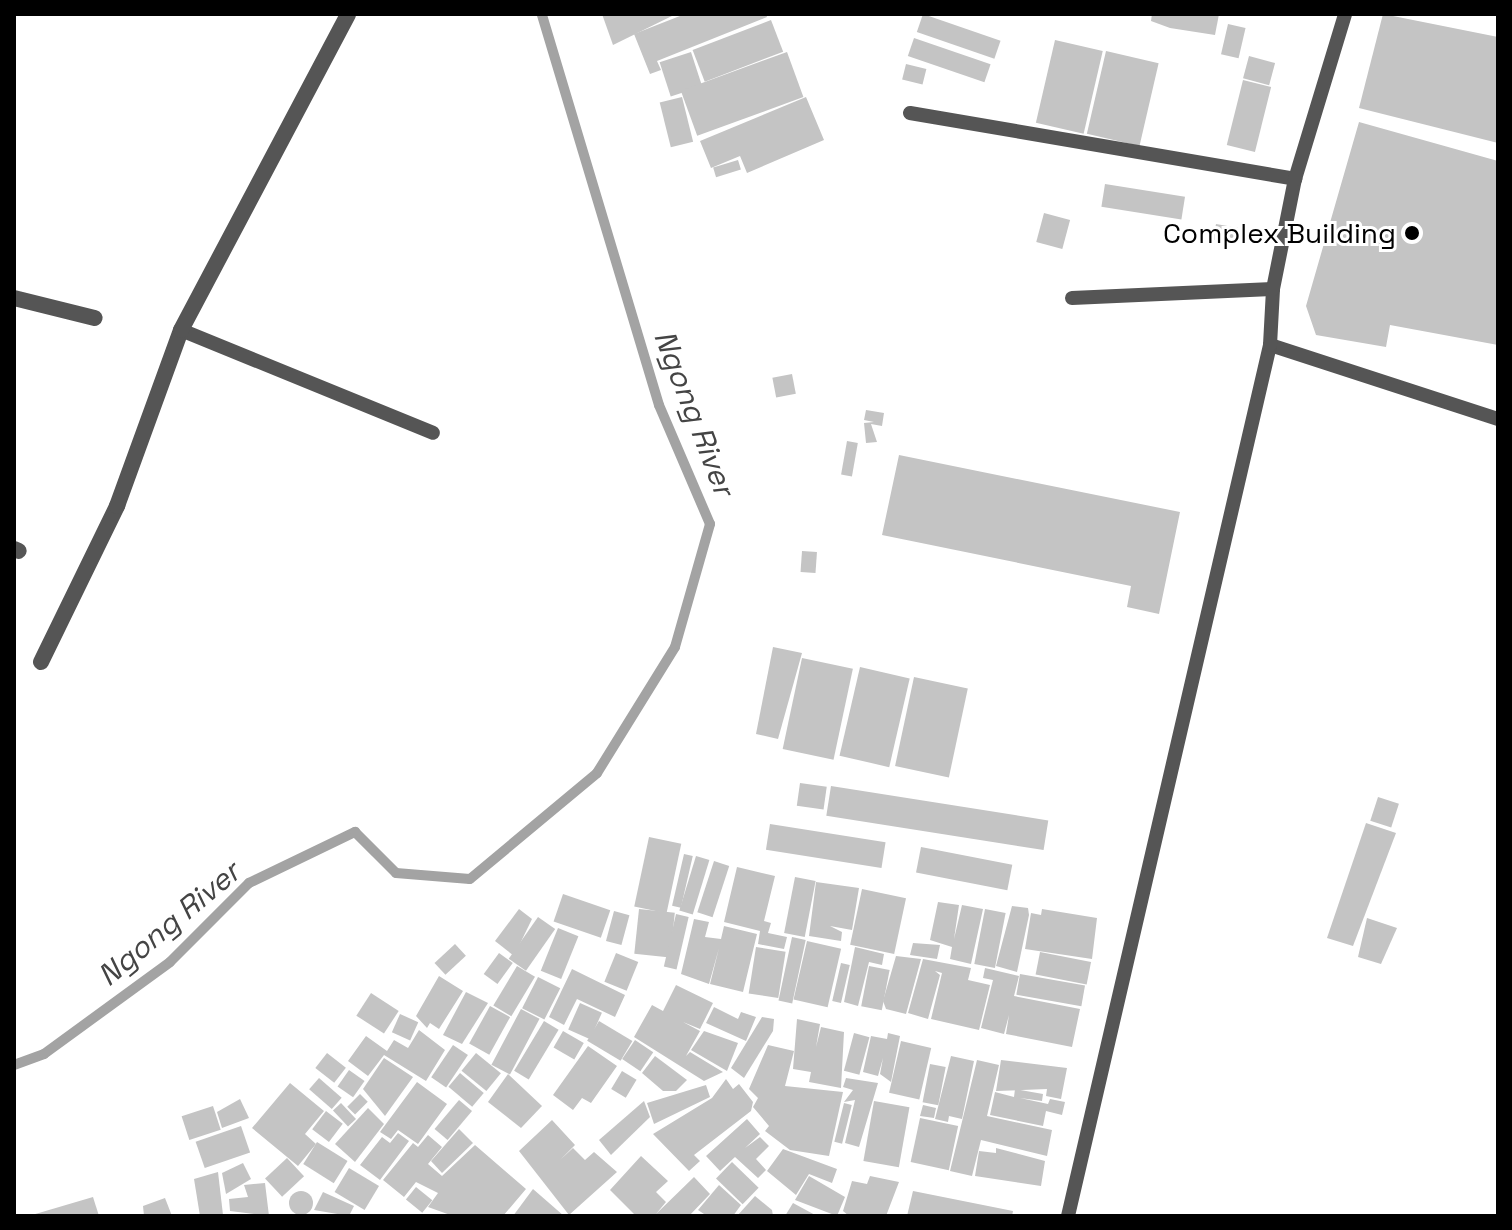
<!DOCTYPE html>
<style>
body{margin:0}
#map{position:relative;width:1512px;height:1230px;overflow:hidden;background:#fff;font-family:"Space Grotesk",sans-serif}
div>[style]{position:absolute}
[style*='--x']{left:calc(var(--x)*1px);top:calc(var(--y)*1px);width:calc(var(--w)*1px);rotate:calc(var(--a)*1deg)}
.stream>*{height:10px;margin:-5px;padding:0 5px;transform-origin:5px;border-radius:5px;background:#a3a3a3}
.building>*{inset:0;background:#c4c4c4;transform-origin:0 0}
.round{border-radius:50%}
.lane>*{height:14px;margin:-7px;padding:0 7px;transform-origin:7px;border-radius:7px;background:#555}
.street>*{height:16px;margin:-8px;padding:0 8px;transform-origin:8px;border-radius:8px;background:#555}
.dots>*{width:22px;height:22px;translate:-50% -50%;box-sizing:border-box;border:4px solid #fff;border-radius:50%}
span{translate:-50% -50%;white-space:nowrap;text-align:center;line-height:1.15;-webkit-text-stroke:6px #fff;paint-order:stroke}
.poi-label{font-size:28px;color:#000}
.right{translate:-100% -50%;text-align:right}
.water-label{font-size:30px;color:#444;font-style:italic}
.frame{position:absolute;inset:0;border:16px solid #000;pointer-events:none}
</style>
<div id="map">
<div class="stream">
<i style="--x:14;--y:1065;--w:32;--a:-20"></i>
<i style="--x:44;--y:1054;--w:156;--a:-36.1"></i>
<i style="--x:170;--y:962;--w:112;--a:-45"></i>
<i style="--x:249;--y:883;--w:118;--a:-25.7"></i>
<i style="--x:355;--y:832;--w:58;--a:45"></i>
<i style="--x:396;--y:873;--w:74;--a:4.6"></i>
<i style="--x:470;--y:879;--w:165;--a:-39.8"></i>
<i style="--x:597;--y:773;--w:148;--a:-58.2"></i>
<i style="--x:675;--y:647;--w:128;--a:-74.1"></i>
<i style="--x:710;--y:524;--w:129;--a:-113.2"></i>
<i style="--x:659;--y:405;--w:408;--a:-106.7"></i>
</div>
<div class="building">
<i style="clip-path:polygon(602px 14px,676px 14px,613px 45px)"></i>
<i style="clip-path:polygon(685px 14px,766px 14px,767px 17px,657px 61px,661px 70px,650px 74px,634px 34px)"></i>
<i style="left:923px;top:14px;width:82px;height:19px;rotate:19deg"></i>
<i style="clip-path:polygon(1152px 14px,1219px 14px,1215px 35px,1170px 28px,1151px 21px)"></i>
<i style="clip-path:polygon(1383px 14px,1498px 37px,1498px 143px,1359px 108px)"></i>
<i style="left:771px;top:20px;width:34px;height:84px;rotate:69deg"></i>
<i style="left:1228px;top:24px;width:18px;height:31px;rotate:13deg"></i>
<i style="left:914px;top:38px;width:81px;height:19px;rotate:19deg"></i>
<i style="left:1055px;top:40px;width:49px;height:85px;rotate:13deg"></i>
<i style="left:1106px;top:51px;width:54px;height:85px;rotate:13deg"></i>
<i style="left:691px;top:52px;width:36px;height:33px;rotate:72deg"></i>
<i style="left:787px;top:52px;width:48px;height:113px;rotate:70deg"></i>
<i style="left:1249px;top:56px;width:27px;height:23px;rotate:15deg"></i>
<i style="left:906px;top:64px;width:21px;height:16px;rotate:14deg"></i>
<i style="left:1243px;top:80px;width:29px;height:67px;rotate:14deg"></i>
<i style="left:682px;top:97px;width:46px;height:23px;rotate:76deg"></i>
<i style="clip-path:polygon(806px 97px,824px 140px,747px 173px,740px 156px,711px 168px,700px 141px)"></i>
<i style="clip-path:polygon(1359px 122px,1498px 161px,1498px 345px,1390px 325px,1386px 347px,1316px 335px,1306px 306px)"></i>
<i style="left:738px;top:160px;width:10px;height:26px;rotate:73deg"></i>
<i style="left:1105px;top:184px;width:81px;height:23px;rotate:9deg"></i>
<i style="left:1044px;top:213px;width:27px;height:30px;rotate:15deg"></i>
<i style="left:1216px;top:224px;width:22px;height:16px;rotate:10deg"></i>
<i style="left:792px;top:374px;width:20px;height:20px;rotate:79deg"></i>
<i style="clip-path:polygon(866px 410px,884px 413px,882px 426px,871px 424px,877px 442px,866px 443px,864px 423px,874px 422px,864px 420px)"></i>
<i style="left:847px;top:441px;width:11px;height:34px;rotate:10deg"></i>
<i style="clip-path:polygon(899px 455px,1180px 512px,1159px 614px,1127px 607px,1131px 586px,882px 535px)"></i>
<i style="left:802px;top:551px;width:15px;height:21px;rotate:4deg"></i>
<i style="clip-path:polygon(773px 647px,802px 653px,778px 739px,756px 734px)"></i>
<i style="left:802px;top:658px;width:52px;height:93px;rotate:12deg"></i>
<i style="left:860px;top:667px;width:51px;height:91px;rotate:13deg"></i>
<i style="left:914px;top:677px;width:55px;height:91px;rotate:12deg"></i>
<i style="left:800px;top:783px;width:27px;height:23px;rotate:8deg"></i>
<i style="left:831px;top:786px;width:220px;height:30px;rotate:9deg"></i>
<i style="left:1378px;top:797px;width:22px;height:25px;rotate:18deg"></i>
<i style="clip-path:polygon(1366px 823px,1396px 833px,1353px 946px,1327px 938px)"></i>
<i style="left:770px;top:824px;width:117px;height:26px;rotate:9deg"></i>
<i style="left:649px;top:837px;width:33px;height:71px;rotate:12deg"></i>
<i style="left:921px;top:847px;width:93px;height:26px;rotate:11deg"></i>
<i style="left:684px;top:854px;width:9px;height:53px;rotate:13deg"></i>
<i style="left:696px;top:856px;width:14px;height:57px;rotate:17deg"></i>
<i style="left:714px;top:861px;width:16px;height:54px;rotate:18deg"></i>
<i style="clip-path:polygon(737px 867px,775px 876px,764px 921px,771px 923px,768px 933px,787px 937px,784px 949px,758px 944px,760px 931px,724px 922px)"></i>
<i style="left:795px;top:877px;width:21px;height:57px;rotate:11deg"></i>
<i style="clip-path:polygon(816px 882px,859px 888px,852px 930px,830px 926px,842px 932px,841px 941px,809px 936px)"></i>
<i style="left:862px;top:889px;width:45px;height:57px;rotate:12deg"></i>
<i style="left:563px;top:894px;width:50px;height:29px;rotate:19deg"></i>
<i style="clip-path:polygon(938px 902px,959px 905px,954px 939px,962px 905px,983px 909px,971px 964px,950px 959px,952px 947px,930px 940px)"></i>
<i style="clip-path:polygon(1012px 906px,1028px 908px,1029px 915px,1017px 972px,996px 966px)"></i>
<i style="clip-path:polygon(519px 909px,532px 919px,514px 956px,495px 941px)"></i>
<i style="left:639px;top:909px;width:36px;height:45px;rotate:6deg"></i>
<i style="left:985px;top:909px;width:21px;height:56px;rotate:11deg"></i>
<i style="clip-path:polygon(1042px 909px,1097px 918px,1092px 959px,1025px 949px,1031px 913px,1041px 915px)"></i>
<i style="left:614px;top:911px;width:16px;height:31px;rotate:15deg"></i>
<i style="left:676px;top:914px;width:13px;height:54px;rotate:13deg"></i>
<i style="left:538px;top:917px;width:21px;height:51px;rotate:35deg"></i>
<i style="clip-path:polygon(1367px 918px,1397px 928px,1381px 964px,1358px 957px)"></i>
<i style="clip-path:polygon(694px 919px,709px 922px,705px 937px,721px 939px,724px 926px,757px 934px,743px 992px,710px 984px,719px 948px,709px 984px,681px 974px)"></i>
<i style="left:558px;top:928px;width:22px;height:46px;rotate:22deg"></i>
<i style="left:792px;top:937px;width:14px;height:65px;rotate:12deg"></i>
<i style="left:807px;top:941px;width:35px;height:60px;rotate:13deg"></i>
<i style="clip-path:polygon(913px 943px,940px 945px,937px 959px,910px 955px)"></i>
<i style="left:455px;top:944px;width:16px;height:28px;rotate:47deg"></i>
<i style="left:756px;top:947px;width:30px;height:47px;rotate:9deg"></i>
<i style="clip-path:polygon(855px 947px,884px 954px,882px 965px,869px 962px,858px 1006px,844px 1002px)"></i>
<i style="left:1040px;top:952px;width:52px;height:23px;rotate:11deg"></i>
<i style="left:499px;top:953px;width:17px;height:26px;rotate:36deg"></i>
<i style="left:616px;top:953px;width:24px;height:31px;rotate:22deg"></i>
<i style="clip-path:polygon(896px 956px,921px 959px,906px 1014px,886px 1009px,883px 1001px)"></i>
<i style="clip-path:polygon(923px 959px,971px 968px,968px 980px,990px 985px,979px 1030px,931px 1019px,942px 973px,935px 971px,940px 975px,928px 1019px,908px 1013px)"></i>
<i style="left:841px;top:963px;width:9px;height:39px;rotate:13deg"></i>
<i style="left:517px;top:966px;width:21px;height:46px;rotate:31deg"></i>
<i style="left:869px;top:966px;width:21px;height:41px;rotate:11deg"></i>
<i style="clip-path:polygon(985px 968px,1019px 976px,1014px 996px,1080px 1009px,1072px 1047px,1006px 1034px,1009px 1015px,1004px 1034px,981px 1028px,993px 980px,983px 978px)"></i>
<i style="clip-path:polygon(572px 969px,625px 995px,615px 1017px,577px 999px,564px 1025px,549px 1017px)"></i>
<i style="left:1020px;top:974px;width:66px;height:21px;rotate:10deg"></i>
<i style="clip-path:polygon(439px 976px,463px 991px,439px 1029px,430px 1023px,427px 1028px,416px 1016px)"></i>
<i style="left:538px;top:977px;width:25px;height:35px;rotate:27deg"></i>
<i style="clip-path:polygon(676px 985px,713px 1003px,700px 1029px,683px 1022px,700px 1031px,686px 1056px,690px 1052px,723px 1072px,704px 1081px,634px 1037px,652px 1005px,663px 1011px)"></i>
<i style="clip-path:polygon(466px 992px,488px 1003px,462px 1044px,443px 1035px)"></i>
<i style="left:371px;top:993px;width:33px;height:27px;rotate:33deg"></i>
<i style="left:580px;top:1003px;width:24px;height:29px;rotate:24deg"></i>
<i style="left:490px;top:1006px;width:23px;height:43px;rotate:29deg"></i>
<i style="clip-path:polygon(714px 1007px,738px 1019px,741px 1012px,756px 1017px,746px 1041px,706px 1023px)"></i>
<i style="left:521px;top:1009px;width:21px;height:63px;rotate:28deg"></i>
<i style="left:400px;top:1014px;width:20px;height:20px;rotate:24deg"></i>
<i style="clip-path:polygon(762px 1017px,774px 1019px,773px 1031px,744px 1078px,731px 1068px)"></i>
<i style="clip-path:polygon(797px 1019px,820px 1024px,816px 1047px,821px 1027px,844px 1032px,841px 1088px,809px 1082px,811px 1072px,793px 1069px)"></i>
<i style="left:544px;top:1021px;width:17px;height:58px;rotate:31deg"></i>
<i style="left:599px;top:1021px;width:39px;height:23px;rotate:31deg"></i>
<i style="clip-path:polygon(419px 1030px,445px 1050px,426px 1081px,384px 1055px,368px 1076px,348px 1061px,366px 1036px,387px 1051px,394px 1040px,408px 1048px)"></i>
<i style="left:563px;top:1031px;width:24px;height:19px;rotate:30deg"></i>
<i style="clip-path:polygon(704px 1031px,738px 1043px,727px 1071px,691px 1050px)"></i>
<i style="left:854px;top:1033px;width:16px;height:39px;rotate:15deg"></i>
<i style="clip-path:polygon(888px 1033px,900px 1036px,891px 1082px,880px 1074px,883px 1058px,878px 1076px,863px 1072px,871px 1036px,887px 1039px)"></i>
<i style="left:635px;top:1040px;width:22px;height:23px;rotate:34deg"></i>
<i style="left:901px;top:1041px;width:31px;height:53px;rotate:13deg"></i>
<i style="left:453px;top:1045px;width:18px;height:39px;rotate:34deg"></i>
<i style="clip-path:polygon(768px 1045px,794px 1051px,785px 1086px,843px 1092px,829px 1156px,790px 1150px,765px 1131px,769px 1126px,753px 1107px,758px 1098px,749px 1089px)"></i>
<i style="clip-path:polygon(588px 1046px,617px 1066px,591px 1103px,582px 1098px,573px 1110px,553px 1095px)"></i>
<i style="left:327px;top:1053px;width:24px;height:19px;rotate:38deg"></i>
<i style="left:476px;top:1053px;width:32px;height:23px;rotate:39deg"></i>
<i style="clip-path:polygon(655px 1056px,687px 1080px,676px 1091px,663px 1091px,642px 1073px)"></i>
<i style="clip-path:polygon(951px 1056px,974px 1061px,962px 1119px,949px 1116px,948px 1122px,935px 1119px)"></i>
<i style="clip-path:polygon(384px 1058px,413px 1077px,385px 1116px,363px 1089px)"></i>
<i style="clip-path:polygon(977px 1060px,999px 1065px,987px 1116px,1052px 1130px,1047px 1156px,981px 1140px,972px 1176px,950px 1171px)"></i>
<i style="clip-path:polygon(1001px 1060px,1067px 1068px,1061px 1099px,1046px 1096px,1047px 1089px,996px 1091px)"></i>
<i style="left:930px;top:1064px;width:16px;height:39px;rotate:11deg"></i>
<i style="left:349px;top:1070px;width:19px;height:20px;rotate:35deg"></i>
<i style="left:622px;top:1071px;width:17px;height:21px;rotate:31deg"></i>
<i style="left:460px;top:1073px;width:31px;height:18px;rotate:40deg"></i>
<i style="clip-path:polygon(508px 1074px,542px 1106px,521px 1128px,488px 1102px)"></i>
<i style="left:319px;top:1078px;width:30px;height:15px;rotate:41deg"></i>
<i style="clip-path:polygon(846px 1078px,878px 1083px,859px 1147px,845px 1143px,855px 1100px,844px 1102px,853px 1090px,843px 1087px)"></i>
<i style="clip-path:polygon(726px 1079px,733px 1089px,739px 1084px,753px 1102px,751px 1111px,694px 1155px,700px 1161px,689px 1171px,653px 1134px,712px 1098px)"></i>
<i style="clip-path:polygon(417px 1082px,447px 1104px,418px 1144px,398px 1130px,391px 1139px,380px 1132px)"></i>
<i style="clip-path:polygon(290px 1083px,324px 1111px,305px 1134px,316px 1144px,298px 1166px,252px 1128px)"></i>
<i style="clip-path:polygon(706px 1085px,710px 1097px,654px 1124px,647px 1103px)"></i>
<i style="clip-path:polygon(1015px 1089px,1043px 1094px,1042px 1101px,1020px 1098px,1048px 1104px,1050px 1099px,1065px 1102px,1062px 1115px,1046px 1111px,1043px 1126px,990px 1115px,995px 1092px,1014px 1097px)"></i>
<i style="left:360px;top:1094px;width:11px;height:18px;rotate:45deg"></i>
<i style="clip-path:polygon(240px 1099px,249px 1118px,222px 1128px,217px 1112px)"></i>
<i style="left:459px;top:1100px;width:17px;height:38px;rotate:40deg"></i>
<i style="clip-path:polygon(644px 1101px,650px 1117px,611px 1155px,599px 1140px)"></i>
<i style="left:874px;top:1101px;width:36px;height:61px;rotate:10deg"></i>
<i style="left:341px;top:1103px;width:22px;height:11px;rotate:47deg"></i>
<i style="left:844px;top:1103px;width:8px;height:40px;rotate:14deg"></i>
<i style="clip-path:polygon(923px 1105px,936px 1108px,934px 1118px,920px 1116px)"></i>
<i style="left:213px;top:1106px;width:25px;height:33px;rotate:72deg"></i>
<i style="clip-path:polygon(368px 1108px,384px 1124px,355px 1162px,335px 1144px)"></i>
<i style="left:326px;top:1111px;width:21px;height:23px;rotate:37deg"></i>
<i style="left:920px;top:1118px;width:39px;height:45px;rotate:12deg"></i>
<i style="clip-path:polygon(747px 1119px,760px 1134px,745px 1148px,760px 1137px,769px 1146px,756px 1159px,766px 1170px,758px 1178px,735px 1157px,720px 1171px,706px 1156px)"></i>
<i style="clip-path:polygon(552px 1120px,575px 1145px,560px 1160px,573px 1148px,585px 1160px,594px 1152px,617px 1172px,569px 1215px,519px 1151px)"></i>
<i style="left:241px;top:1126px;width:28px;height:48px;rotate:71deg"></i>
<i style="clip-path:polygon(459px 1129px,473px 1143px,442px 1173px,431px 1161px)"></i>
<i style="clip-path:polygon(398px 1133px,409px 1141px,380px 1180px,360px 1165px,382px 1137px,390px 1143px)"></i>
<i style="clip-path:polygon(428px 1135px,442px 1147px,428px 1164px,442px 1176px,475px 1145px,526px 1189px,503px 1216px,453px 1216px,428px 1207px,438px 1193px,416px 1182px,404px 1197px,383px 1180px,413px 1143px,418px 1147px)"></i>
<i style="left:317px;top:1142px;width:36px;height:26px;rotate:32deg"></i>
<i style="clip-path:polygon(996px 1148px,1045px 1161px,1041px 1186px,975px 1176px,979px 1151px,996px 1153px)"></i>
<i style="clip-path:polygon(783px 1149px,837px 1169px,832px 1183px,809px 1174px,796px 1195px,767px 1171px)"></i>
<i style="clip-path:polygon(641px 1156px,668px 1181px,656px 1192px,666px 1202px,656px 1214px,694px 1177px,710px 1194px,689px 1216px,636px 1216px,610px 1190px)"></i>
<i style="left:287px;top:1158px;width:25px;height:30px;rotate:47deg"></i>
<i style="left:732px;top:1162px;width:37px;height:23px;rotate:44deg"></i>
<i style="clip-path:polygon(243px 1163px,251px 1179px,226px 1194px,222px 1173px)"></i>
<i style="left:349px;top:1168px;width:35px;height:28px;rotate:31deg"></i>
<i style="clip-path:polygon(218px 1172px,223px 1215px,200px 1216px,194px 1179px)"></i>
<i style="clip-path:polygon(809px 1176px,845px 1197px,837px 1216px,795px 1200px)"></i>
<i style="clip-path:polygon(870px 1176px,899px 1182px,886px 1216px,849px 1216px,843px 1211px,852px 1181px,867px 1184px)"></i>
<i style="clip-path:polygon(265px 1183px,269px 1216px,230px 1211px,229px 1199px,248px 1197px,244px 1185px)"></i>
<i style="clip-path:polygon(719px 1185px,741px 1205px,733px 1216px,707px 1216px,698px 1210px)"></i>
<i style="left:416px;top:1187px;width:21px;height:16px;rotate:39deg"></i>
<i style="clip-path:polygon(533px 1189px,564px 1216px,513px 1216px)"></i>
<i class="round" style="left:289px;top:1191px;width:24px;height:24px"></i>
<i style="clip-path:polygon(913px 1191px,1013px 1211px,1012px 1216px,907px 1216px)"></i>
<i style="clip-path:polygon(323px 1192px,354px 1206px,349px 1216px,314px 1210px)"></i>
<i style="clip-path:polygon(755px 1196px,772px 1210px,773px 1216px,737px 1216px)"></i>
<i style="clip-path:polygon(93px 1197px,99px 1216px,32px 1216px,32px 1215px)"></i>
<i style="clip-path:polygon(165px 1198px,172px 1216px,144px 1216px,143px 1206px)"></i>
<i style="clip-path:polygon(793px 1203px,817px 1216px,785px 1216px)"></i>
</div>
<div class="lane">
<i style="--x:910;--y:113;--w:391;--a:9.7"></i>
<i style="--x:1072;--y:298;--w:201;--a:-2.6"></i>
<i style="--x:181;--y:330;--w:272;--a:22.2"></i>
<i style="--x:1270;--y:345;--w:240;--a:18"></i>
<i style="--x:1068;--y:1216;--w:894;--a:-76.94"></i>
<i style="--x:1270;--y:345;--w:56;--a:-86.9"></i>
<i style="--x:1273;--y:289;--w:112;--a:-78.7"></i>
<i style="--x:1295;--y:179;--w:172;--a:-73.1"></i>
</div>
<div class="street">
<i style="--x:14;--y:298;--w:83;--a:13.9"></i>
<i style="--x:14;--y:549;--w:5;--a:22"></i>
<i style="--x:41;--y:662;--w:174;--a:-64"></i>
<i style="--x:117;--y:506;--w:187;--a:-70"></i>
<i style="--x:181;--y:330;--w:357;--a:-62.1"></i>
</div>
<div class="dots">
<i style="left:1412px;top:233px;background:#000"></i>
</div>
<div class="poi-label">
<span class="right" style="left:1396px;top:233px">Complex Building</span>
</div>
<div class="water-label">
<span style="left:694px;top:413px;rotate:69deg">Ngong River</span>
<span style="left:169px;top:924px;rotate:-40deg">Ngong River</span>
</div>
<div class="frame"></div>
</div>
